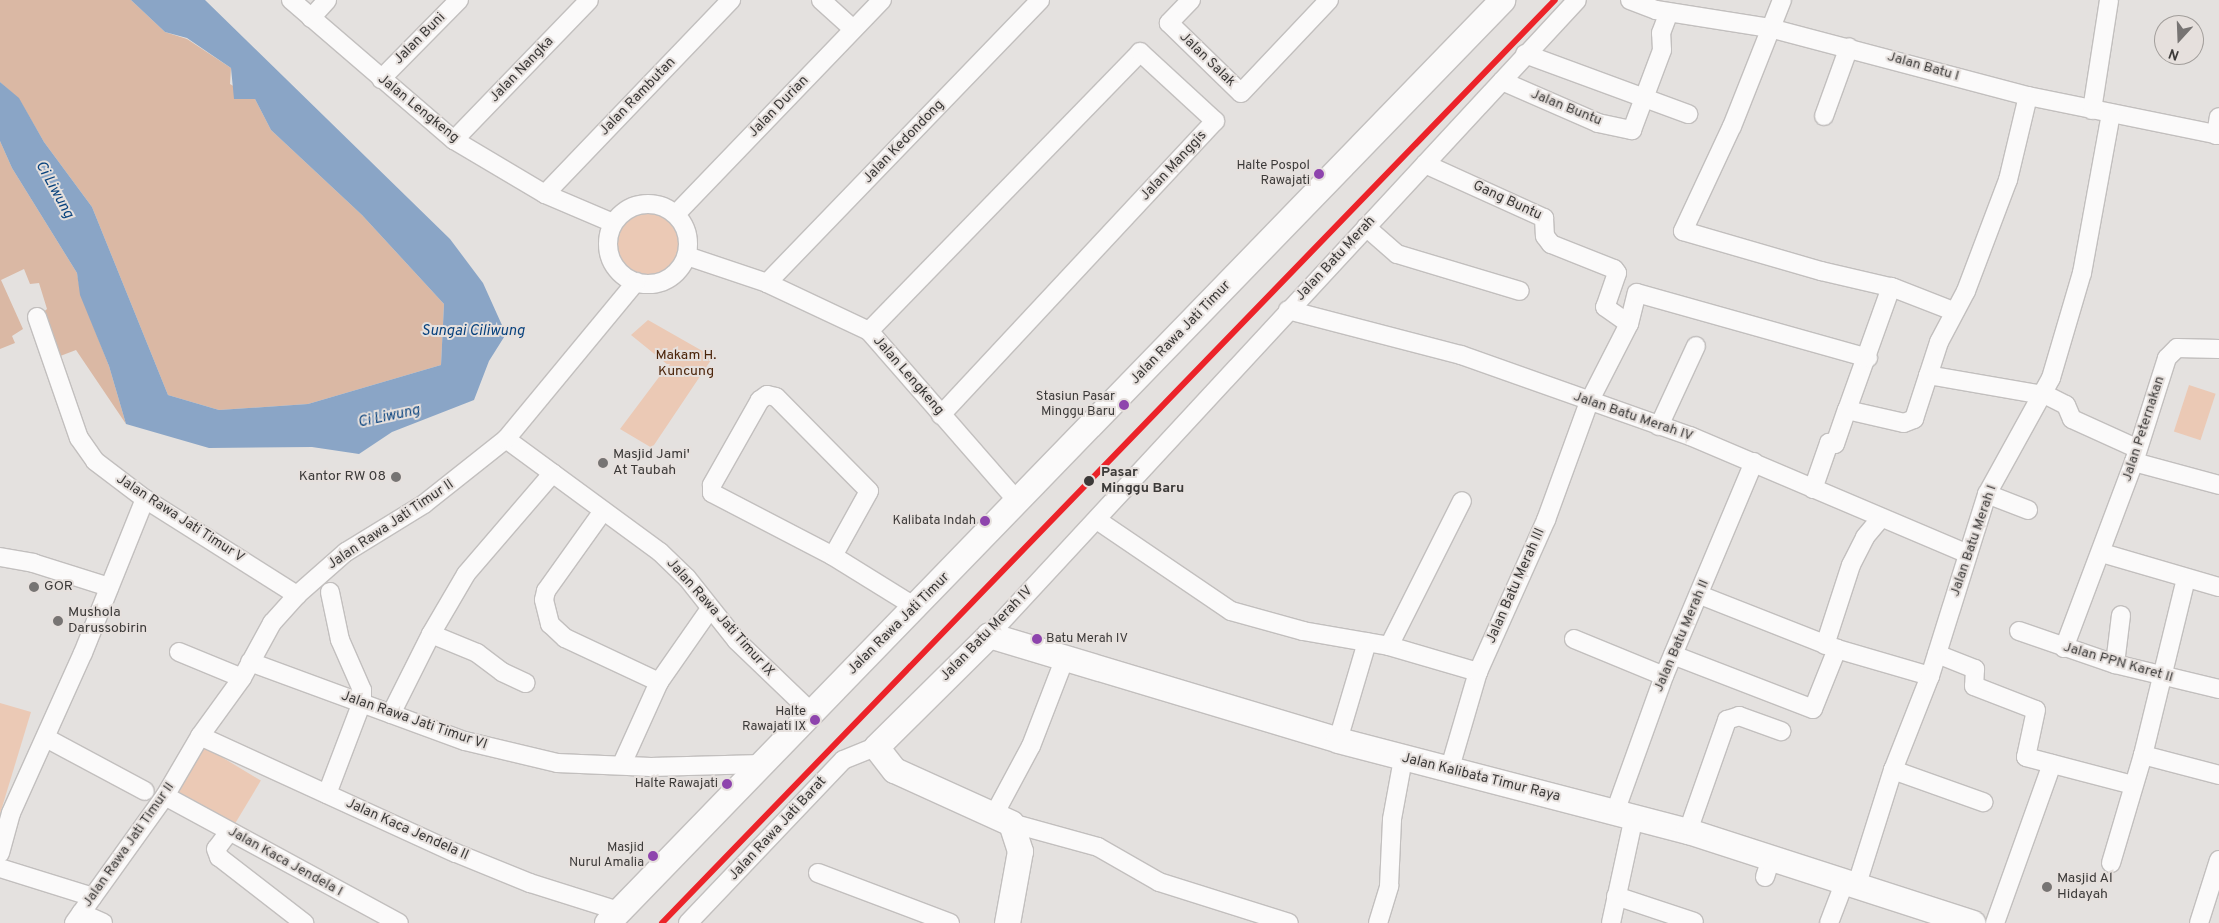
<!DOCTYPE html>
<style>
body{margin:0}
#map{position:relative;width:2219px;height:923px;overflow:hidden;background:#e4e1df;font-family:Overpass,sans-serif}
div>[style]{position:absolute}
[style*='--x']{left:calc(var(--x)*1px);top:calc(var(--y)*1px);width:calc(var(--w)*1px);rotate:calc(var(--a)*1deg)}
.green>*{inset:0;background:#ebc9b5;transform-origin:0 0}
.round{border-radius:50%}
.forest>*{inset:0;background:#dab8a4}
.water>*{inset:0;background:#8aa5c6}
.roads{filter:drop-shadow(1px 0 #c2bfbe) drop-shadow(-1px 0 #c2bfbe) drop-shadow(0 1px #c2bfbe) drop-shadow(0 -1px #c2bfbe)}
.street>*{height:18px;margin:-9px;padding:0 9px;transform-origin:9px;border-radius:9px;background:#fbfafa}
.street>.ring{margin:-9px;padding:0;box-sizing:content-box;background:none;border:18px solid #fbfafa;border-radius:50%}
.secondary>*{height:25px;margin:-12.5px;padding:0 12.5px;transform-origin:12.5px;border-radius:12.5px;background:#fbfafa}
.rail-1>*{height:6px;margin:-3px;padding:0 3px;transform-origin:3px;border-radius:3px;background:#ec2329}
.dots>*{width:14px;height:14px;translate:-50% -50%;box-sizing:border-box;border:2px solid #e6e0dd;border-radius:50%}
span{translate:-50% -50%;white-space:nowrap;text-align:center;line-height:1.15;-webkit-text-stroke:4px #e6e0dd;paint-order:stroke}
.bus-label{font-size:13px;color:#3c3a39}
.right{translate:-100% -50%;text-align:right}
.left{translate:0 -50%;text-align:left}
.street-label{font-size:14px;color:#3c3a39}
.park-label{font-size:14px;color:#4b240a}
.poi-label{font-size:14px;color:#3c3a39}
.stop-label{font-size:14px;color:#3c3a39;font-weight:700}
.water-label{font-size:15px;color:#07417d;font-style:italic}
.north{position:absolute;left:2154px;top:15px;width:50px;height:50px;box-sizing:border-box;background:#e6e0dd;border:1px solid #a29e9b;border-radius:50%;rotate:200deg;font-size:14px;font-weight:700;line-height:20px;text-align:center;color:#3c3a39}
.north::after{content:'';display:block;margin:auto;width:18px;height:22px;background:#777473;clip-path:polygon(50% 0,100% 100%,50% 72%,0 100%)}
</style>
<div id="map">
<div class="green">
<i class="round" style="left:608px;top:204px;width:80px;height:80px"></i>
<i style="clip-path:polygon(648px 320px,713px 357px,652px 448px,620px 429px,668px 365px,631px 335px)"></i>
<i style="left:2189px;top:385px;width:28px;height:49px;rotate:18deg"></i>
<i style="clip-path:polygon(0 703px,31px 712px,0 814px)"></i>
<i style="left:200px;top:744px;width:71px;height:60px;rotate:31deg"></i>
</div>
<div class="forest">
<i style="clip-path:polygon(0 0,131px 0,165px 32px,187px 39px,231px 68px,230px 84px,255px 99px,271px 130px,362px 215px,444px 304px,441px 365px,308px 404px,219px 410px,168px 395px,92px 207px,44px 142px,19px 99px,0 82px)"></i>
<i style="clip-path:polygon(0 141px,12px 168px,77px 273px,81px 295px,109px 366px,126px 424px,76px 350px,55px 358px,38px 317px,47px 309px,39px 283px,30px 284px,24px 269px,1px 280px,23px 329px,12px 336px,15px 343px,0 349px)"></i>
</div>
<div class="water">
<i style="clip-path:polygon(131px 0,205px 0,450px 239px,483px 283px,506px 334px,489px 361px,474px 400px,392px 432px,359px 454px,312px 447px,209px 448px,126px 424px,109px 366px,80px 295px,77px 273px,12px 168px,0 141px,0 82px,19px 98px,44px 142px,92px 207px,168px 395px,219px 410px,308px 404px,441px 365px,444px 304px,362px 215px,271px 130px,255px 99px,234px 99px,231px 68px,187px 38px,165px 32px)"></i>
</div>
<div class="roads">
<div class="street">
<i style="--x:291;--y:0;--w:215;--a:40.7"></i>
<i style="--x:454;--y:140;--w:106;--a:30.7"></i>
<i style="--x:545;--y:194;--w:74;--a:23.1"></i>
<i style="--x:821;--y:0;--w:43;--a:42.2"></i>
<i style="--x:1191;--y:0;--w:32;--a:134"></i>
<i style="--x:1169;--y:23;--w:100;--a:44.2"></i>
<i style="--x:1241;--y:93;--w:128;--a:-46.6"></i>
<i style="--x:1630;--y:0;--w:28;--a:21"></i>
<i style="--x:1656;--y:10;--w:115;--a:9"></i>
<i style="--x:1770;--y:28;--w:267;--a:14.8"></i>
<i style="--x:2028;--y:96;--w:195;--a:11.5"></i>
<i style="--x:1782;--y:0;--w:136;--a:111.6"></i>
<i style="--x:1732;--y:126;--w:116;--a:115"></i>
<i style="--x:1683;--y:231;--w:144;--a:16.2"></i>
<i style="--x:1821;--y:271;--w:75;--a:13.1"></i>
<i style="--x:1894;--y:288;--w:63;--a:21.3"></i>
<i style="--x:311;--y:18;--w:24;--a:-48"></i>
<i style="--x:1525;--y:54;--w:174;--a:20.2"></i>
<i style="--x:381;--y:79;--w:111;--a:-45.4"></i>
<i style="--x:1502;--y:81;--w:105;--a:23.6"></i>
<i style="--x:1598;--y:123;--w:35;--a:12"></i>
<i style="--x:1632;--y:130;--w:85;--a:-69.4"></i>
<i style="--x:1662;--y:50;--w:17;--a:-93"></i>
<i style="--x:1661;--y:33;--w:22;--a:-69"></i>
<i style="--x:2092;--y:110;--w:111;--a:-81.2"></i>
<i style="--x:1824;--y:116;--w:73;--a:-70.1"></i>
<i style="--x:2216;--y:135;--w:18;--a:-81"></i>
<i style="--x:454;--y:140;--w:194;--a:-46"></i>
<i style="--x:1425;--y:164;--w:131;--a:24.4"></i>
<i style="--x:1544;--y:218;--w:18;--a:87"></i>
<i style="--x:1545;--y:236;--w:10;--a:53"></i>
<i style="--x:1551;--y:244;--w:68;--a:21.6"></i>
<i style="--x:1614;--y:269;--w:5;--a:53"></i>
<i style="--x:1617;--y:273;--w:36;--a:109"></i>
<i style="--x:1605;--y:307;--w:29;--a:35"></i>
<i style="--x:545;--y:194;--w:269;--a:-46.2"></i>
<i class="ring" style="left:608px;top:204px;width:62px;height:62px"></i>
<i style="--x:676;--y:214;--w:297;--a:-46.1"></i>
<i style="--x:1366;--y:227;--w:41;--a:41.1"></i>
<i style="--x:1397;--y:254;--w:128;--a:16.7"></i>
<i style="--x:687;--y:256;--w:84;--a:18.6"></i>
<i style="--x:767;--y:283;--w:113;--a:25.2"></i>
<i style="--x:869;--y:331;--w:227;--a:48.9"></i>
<i style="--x:767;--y:283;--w:393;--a:-46"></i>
<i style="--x:1288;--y:310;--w:179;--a:14.6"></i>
<i style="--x:1461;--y:355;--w:243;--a:19.5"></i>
<i style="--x:1690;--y:436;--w:302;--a:23"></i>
<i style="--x:37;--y:317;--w:128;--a:70.9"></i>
<i style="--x:79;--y:438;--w:28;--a:55"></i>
<i style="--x:95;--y:461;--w:63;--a:37.2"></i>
<i style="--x:145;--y:499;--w:180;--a:32.3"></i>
<i style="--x:869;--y:331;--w:389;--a:-45.8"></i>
<i style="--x:1140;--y:52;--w:102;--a:42.6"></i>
<i style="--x:1215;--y:121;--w:402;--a:133"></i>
<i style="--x:1928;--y:375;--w:122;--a:9.9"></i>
<i style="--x:2048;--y:396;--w:20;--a:27"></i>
<i style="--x:2066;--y:405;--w:15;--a:67"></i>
<i style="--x:2072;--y:419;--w:72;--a:24.4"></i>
<i style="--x:1847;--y:410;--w:131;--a:-70.3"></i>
<i style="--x:1659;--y:426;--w:88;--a:-65.2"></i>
<i style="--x:506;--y:439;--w:191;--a:36.3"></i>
<i style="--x:660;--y:552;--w:37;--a:44"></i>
<i style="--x:687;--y:578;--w:80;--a:51.6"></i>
<i style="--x:737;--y:641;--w:103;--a:43.8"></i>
<i style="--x:2134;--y:462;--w:88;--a:15.1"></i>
<i style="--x:1813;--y:489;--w:49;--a:-70.8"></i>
<i style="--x:1829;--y:443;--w:6;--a:9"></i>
<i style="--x:1835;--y:444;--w:36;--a:-71"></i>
<i style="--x:1847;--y:410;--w:58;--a:12.8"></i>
<i style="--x:1904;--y:423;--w:11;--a:-22"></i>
<i style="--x:1914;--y:419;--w:81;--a:-72"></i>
<i style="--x:1939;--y:342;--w:58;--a:-62.1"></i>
<i style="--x:1966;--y:291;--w:119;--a:-69.3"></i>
<i style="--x:2008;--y:180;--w:86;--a:-76.6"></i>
<i style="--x:1987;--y:494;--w:44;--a:21.3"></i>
<i style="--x:603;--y:511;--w:98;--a:125.5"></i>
<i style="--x:546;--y:591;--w:9;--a:103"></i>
<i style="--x:544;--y:600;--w:25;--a:76"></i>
<i style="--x:550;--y:624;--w:21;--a:43"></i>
<i style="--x:565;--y:638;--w:104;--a:25.1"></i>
<i style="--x:1097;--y:520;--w:162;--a:34.2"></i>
<i style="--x:1231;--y:611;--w:75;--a:15.5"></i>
<i style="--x:1303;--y:631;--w:87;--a:9.9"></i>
<i style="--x:1389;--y:646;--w:93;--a:16.3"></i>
<i style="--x:2102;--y:553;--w:122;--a:16.2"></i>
<i style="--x:833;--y:556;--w:74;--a:-61"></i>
<i style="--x:869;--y:491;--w:132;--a:-134.7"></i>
<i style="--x:776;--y:397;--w:9;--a:-167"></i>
<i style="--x:767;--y:395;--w:9;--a:144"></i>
<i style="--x:760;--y:400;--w:98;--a:119.5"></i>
<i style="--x:712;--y:485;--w:8;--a:90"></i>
<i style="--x:712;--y:493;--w:136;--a:27.5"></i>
<i style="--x:833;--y:556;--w:99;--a:31.8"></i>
<i style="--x:0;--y:557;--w:34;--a:10"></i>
<i style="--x:33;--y:563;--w:80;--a:17.5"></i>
<i style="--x:1700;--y:595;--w:147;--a:21.5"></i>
<i style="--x:1837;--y:649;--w:97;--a:16.2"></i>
<i style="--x:2019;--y:631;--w:102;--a:19"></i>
<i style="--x:2115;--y:664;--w:107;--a:13.5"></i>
<i style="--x:431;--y:634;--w:50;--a:22.4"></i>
<i style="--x:477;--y:653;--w:31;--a:37"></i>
<i style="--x:502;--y:672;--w:26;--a:25"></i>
<i style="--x:989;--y:635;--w:865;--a:-47.2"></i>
<i style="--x:1574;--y:639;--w:97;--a:22.3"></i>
<i style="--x:1825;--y:645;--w:84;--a:-72"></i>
<i style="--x:1851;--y:565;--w:31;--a:-63"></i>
<i style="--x:1865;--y:537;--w:23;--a:-50"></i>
<i style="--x:1389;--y:646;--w:162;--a:-63.3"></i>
<i style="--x:2064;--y:648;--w:199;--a:-69.4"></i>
<i style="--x:2134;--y:462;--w:109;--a:-72.4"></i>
<i style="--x:2167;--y:358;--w:14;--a:-45"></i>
<i style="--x:2177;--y:348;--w:42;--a:1.4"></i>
<i style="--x:179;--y:652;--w:68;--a:22.4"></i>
<i style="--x:1937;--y:654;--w:41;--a:21.5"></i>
<i style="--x:1975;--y:669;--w:17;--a:93"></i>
<i style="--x:1974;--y:686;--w:66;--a:21.2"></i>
<i style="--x:2036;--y:710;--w:48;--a:102"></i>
<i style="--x:2026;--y:757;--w:111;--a:14.7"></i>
<i style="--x:1673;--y:655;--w:150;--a:21.1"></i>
<i style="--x:1813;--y:709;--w:65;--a:-68.2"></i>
<i style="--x:250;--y:662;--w:229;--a:20.2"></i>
<i style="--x:465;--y:741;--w:95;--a:13.4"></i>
<i style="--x:557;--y:763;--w:94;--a:2.4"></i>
<i style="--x:651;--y:767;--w:111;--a:-1.5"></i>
<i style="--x:2115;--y:664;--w:49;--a:-83"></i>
<i style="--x:391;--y:714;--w:89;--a:-63.4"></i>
<i style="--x:431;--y:634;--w:69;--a:-59.7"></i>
<i style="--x:466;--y:574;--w:133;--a:-49.3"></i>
<i style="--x:200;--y:736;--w:281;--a:24.6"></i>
<i style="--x:456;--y:853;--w:80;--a:22.1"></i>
<i style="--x:530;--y:883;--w:93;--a:17.5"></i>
<i style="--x:46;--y:738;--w:112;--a:28.2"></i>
<i style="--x:1338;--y:740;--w:102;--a:-73.5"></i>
<i style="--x:2143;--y:755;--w:79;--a:14.7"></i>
<i style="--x:622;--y:764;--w:90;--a:-65.7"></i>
<i style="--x:659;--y:682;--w:89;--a:-55.1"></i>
<i style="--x:1893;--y:770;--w:96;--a:19.6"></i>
<i style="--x:1449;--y:771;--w:103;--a:-73.7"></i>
<i style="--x:1478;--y:672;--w:167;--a:-65.9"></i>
<i style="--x:1546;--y:520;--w:126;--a:-70"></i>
<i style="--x:1589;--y:402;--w:88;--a:-62.9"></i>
<i style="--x:1629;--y:324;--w:32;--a:-76"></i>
<i style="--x:1637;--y:293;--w:240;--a:15.7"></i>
<i style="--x:327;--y:794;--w:98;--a:-69.2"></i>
<i style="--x:362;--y:702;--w:12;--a:-90"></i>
<i style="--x:362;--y:690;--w:55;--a:-113.7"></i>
<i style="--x:340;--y:640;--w:49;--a:-101.8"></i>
<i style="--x:165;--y:796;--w:266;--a:28.5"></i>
<i style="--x:1615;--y:812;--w:145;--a:-70.2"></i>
<i style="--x:1664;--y:676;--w:232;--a:-67.2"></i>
<i style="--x:995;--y:813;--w:76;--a:-61.8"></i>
<i style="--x:1031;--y:746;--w:94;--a:-68.9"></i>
<i style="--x:1011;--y:823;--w:90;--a:15.4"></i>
<i style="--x:1098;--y:847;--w:70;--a:29.8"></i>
<i style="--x:1159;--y:882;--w:136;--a:17.5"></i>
<i style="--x:1688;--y:831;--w:118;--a:-70.6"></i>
<i style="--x:1727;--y:720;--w:13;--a:-18"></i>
<i style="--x:1739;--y:716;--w:45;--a:19.7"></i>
<i style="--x:229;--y:832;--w:21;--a:127"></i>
<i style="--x:216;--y:849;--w:9;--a:69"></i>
<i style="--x:219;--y:857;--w:108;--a:37.8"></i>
<i style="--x:0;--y:853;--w:41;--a:-74.6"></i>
<i style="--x:11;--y:813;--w:175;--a:-65.8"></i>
<i style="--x:83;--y:653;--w:166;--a:-68.1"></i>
<i style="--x:2111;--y:863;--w:113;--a:-73.5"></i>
<i style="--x:2143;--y:755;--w:182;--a:-76.3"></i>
<i style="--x:0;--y:868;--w:97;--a:17.3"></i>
<i style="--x:818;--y:873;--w:141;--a:20.7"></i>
<i style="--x:1765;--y:877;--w:22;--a:-72"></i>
<i style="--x:1857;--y:884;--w:120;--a:-72.5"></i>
<i style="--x:1893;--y:770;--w:101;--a:-68.5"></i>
<i style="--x:1930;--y:676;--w:191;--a:-72.6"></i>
<i style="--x:1987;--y:494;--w:132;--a:-61.1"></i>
<i style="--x:2051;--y:378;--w:109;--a:-73.6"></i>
<i style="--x:2082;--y:273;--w:162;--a:-79.7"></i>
<i style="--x:1616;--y:896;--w:82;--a:18.4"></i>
<i style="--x:81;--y:913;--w:24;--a:24"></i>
<i style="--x:74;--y:923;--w:156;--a:-54.4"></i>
<i style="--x:165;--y:796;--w:69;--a:-59.7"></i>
<i style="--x:200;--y:736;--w:72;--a:-54.1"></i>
<i style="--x:242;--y:678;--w:63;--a:-61.4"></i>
<i style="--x:272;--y:623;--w:38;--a:-48"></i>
<i style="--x:297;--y:595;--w:65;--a:-41.3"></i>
<i style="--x:346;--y:552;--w:92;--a:-31.6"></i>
<i style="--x:424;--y:504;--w:105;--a:-38.4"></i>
<i style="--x:506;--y:439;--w:204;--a:-50.4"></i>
<i style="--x:688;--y:923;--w:225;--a:-46.4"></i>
<i style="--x:843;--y:760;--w:35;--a:-22"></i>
<i style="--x:1378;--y:923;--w:39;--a:-73"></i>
<i style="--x:1389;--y:886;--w:67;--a:-87.4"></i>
<i style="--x:1392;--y:819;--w:61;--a:-79.6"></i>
<i style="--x:1611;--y:923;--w:108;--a:-77.8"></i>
<i style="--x:1829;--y:923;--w:45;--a:-69.1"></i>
<i style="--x:1995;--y:923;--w:169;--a:-70.3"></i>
<i style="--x:2199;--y:923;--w:66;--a:-72.4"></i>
</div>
<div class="secondary">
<i style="--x:607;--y:923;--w:1286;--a:-45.88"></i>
<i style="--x:1007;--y:923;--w:73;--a:-79.8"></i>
<i style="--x:1020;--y:851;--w:29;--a:-108"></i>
<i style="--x:1011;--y:823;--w:128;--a:-155.6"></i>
<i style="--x:894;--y:770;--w:29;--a:-128"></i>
<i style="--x:876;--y:747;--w:159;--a:-44.7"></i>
<i style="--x:989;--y:635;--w:364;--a:16.7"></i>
<i style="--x:1338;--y:740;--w:362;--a:14.6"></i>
<i style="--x:1688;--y:831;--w:299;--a:17.9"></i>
</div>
</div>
<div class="rail-1">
<i style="--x:662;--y:923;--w:1284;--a:-45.95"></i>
</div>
<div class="dots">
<i style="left:1319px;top:174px;background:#8e44ad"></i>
<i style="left:1124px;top:405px;background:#8e44ad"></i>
<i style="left:603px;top:463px;background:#777473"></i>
<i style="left:396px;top:477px;background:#777473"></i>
<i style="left:1089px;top:481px;background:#3c3a39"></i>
<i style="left:985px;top:521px;background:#8e44ad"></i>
<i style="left:34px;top:587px;background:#777473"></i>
<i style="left:58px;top:621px;background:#777473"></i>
<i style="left:1037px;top:639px;background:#8e44ad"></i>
<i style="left:815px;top:720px;background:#8e44ad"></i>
<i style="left:727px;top:784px;background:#8e44ad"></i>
<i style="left:653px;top:856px;background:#8e44ad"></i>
<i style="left:2047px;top:887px;background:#777473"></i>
</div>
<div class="bus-label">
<span class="right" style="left:1310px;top:174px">Halte Pospol<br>Rawajati</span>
<span class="right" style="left:1115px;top:405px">Stasiun Pasar<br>Minggu Baru</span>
<span class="right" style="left:976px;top:521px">Kalibata Indah</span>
<span class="left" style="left:1046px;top:639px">Batu Merah IV</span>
<span class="right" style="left:806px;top:720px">Halte<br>Rawajati IX</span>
<span class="right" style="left:718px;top:784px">Halte Rawajati</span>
<span class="right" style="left:644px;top:856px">Masjid<br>Nurul Amalia</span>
</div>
<div class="street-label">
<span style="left:420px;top:39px;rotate:-45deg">Jalan Buni</span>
<span style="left:1207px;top:60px;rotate:44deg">Jalan Salak</span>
<span style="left:1923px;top:67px;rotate:16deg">Jalan Batu I</span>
<span style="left:522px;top:70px;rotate:-46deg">Jalan Nangka</span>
<span style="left:638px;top:97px;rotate:-46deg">Jalan Rambutan</span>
<span style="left:779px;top:107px;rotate:-46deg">Jalan Durian</span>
<span style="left:1566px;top:108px;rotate:22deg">Jalan Buntu</span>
<span style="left:418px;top:109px;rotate:39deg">Jalan Lengkeng</span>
<span style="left:904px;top:142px;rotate:-46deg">Jalan Kedondong</span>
<span style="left:1174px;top:166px;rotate:-47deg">Jalan Manggis</span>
<span style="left:1507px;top:201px;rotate:25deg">Gang Buntu</span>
<span style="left:1336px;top:259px;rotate:-47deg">Jalan Batu Merah</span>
<span style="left:1181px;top:333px;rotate:-46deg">Jalan Rawa Jati Timur</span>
<span style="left:908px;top:376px;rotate:49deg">Jalan Lengkeng</span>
<span style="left:1633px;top:417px;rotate:19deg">Jalan Batu Merah IV</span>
<span style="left:2144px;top:429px;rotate:-72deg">Jalan Peternakan</span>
<span style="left:180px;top:519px;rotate:33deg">Jalan Rawa Jati Timur V</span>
<span style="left:391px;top:525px;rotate:-34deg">Jalan Rawa Jati Timur II</span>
<span style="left:1974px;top:541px;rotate:-71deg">Jalan Batu Merah I</span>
<span style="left:1516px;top:586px;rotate:-66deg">Jalan Batu Merah III</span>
<span style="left:720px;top:618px;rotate:48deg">Jalan Rawa Jati Timur IX</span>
<span style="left:899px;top:624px;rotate:-45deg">Jalan Rawa Jati Timur</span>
<span style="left:987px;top:634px;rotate:-46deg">Jalan Batu Merah IV</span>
<span style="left:1682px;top:636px;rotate:-67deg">Jalan Batu Merah II</span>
<span style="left:2118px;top:663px;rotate:16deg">Jalan PPN Karet II</span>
<span style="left:414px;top:721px;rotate:19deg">Jalan Rawa Jati Timur VI</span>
<span style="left:1481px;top:778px;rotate:14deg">Jalan Kalibata Timur Raya</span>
<span style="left:778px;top:829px;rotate:-47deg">Jalan Rawa Jati Barat</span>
<span style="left:407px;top:830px;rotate:24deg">Jalan Kaca Jendela II</span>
<span style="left:129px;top:845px;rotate:-55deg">Jalan Rawa Jati Timur II</span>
<span style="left:285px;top:862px;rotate:29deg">Jalan Kaca Jendela I</span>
</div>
<div class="park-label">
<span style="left:686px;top:364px">Makam H.<br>Kuncung</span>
</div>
<div class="poi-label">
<span class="left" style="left:613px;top:463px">Masjid Jami'<br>At Taubah</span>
<span class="right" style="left:386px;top:477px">Kantor RW 08</span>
<span class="left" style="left:44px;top:587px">GOR</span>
<span class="left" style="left:68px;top:621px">Mushola<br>Darussobirin</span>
<span class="left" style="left:2057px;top:887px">Masjid Al<br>Hidayah</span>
</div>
<div class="stop-label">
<span class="left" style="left:1101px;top:481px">Pasar<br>Minggu Baru</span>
</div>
<div class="water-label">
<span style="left:54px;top:190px;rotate:61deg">Ci Liwung</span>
<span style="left:473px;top:332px">Sungai Ciliwung</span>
<span style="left:389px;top:417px;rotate:-12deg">Ci Liwung</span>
</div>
<div class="north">N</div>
</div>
